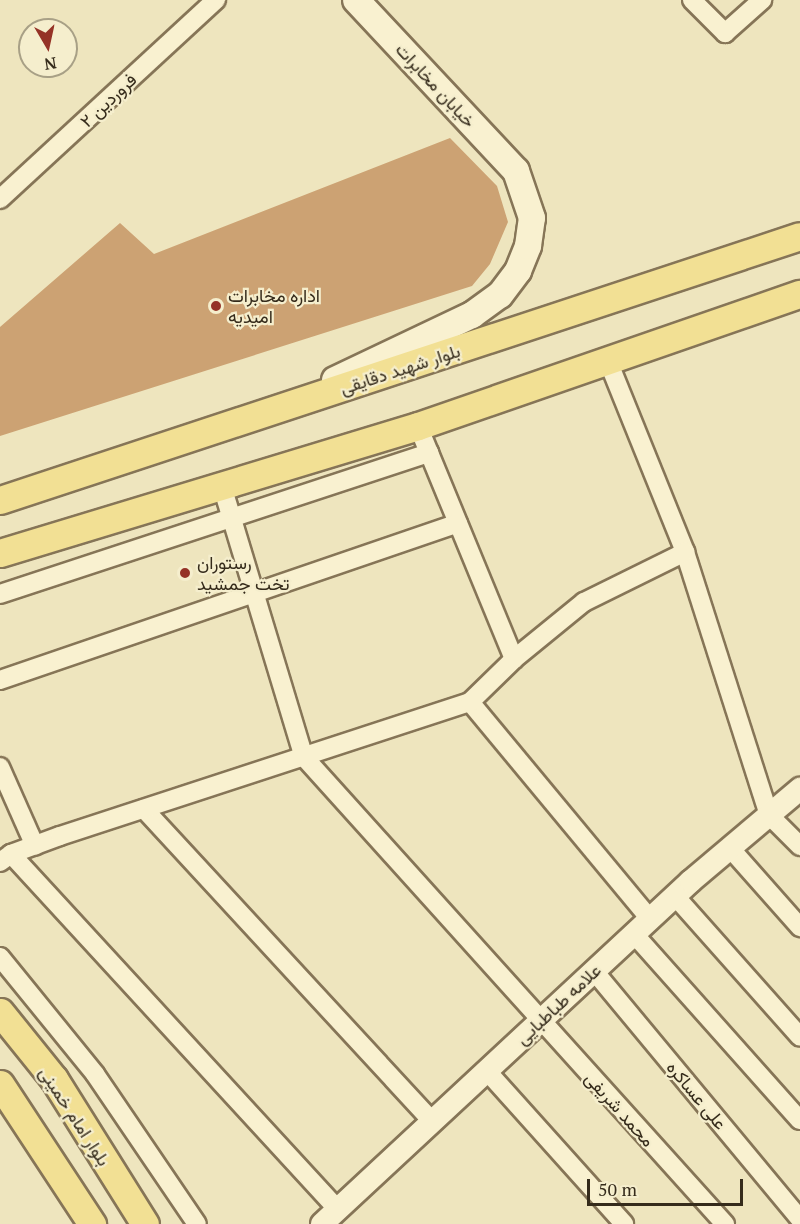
<!DOCTYPE html>
<meta charset="utf-8">
<style>
body{margin:0}
#map{position:relative;width:800px;height:1224px;overflow:hidden;background:#eee5be;font-family:"PT Serif",Vazirmatn,serif}
div>[style]{position:absolute}
[style*='--x']{left:calc(var(--x)*1px);top:calc(var(--y)*1px);width:calc(var(--w)*1px);rotate:calc(var(--a)*1deg)}
.building>*{inset:0;background:#cca273}
.roads{filter:drop-shadow(2px 0 #867557) drop-shadow(-2px 0 #867557) drop-shadow(0 2px #867557) drop-shadow(0 -2px #867557)}
.minor>*{height:18px;margin:-9px;padding:0 9px;transform-origin:9px;border-radius:9px;background:#f9f1d0}
.tertiary>*{height:22px;margin:-11px;padding:0 11px;transform-origin:11px;border-radius:11px;background:#f9f1d0}
.secondary>*{height:26px;margin:-13px;padding:0 13px;transform-origin:13px;border-radius:13px;background:#f9f1d0}
.primary>*{height:27px;margin:-13.5px;padding:0 13.5px;transform-origin:13.5px;border-radius:13.5px;background:#f2e094}
.dots>*{width:16px;height:16px;translate:-50% -50%;box-sizing:border-box;border:3px solid #f5eecd;border-radius:50%}
span{translate:-50% -50%;white-space:nowrap;text-align:center;line-height:1.15;-webkit-text-stroke:4.5px #f5eecd;paint-order:stroke}
.street-label{font-size:18px;color:#352b1b}
.poi-label{font-size:18px;color:#352b1b}
.left{translate:0 -50%;text-align:left}
.north{position:absolute;left:18px;top:18px;width:60px;height:60px;box-sizing:border-box;background:#f5eecd;border:2px solid #a8a086;border-radius:50%;rotate:171deg;font-size:16px;font-weight:700;line-height:24px;text-align:center;color:#352b1b}
.north::after{content:'';display:block;margin:auto;width:21px;height:27px;background:#953226;clip-path:polygon(50% 0,100% 100%,50% 72%,0 100%)}
.scale{position:absolute;left:587px;top:1179px;width:156px;height:27px;box-sizing:border-box;border:3px solid #352b1b;border-top:0;padding-left:8px;font-size:18px;line-height:21px;white-space:nowrap;color:#352b1b;-webkit-text-stroke:4px #f5eecd;paint-order:stroke}
</style>
<div id="map">
<div class="building">
<i style="clip-path:polygon(450px 138px,497px 186px,508px 222px,490px 264px,472px 286px,0 436px,0 327px,120px 223px,154px 254px)"></i>
</div>
<div class="roads">
<div class="minor">
<i style="--x:692;--y:0;--w:47;--a:45"></i>
<i style="--x:725;--y:33;--w:50;--a:-41.7"></i>
<i style="--x:0;--y:199;--w:294;--a:-42.7"></i>
<i style="--x:608;--y:361;--w:206;--a:68"></i>
<i style="--x:685;--y:552;--w:276;--a:72.3"></i>
<i style="--x:769;--y:815;--w:44;--a:45"></i>
<i style="--x:418;--y:426;--w:252;--a:67.6"></i>
<i style="--x:222;--y:486;--w:283;--a:73.2"></i>
<i style="--x:304;--y:757;--w:629;--a:47.97"></i>
<i style="--x:0;--y:594;--w:452;--a:-18.2"></i>
<i style="--x:0;--y:680;--w:484;--a:-18.9"></i>
<i style="--x:470;--y:702;--w:282;--a:50.3"></i>
<i style="--x:0;--y:767;--w:86;--a:66.1"></i>
<i style="--x:144;--y:809;--w:423;--a:47.3"></i>
<i style="--x:730;--y:848;--w:106;--a:48.5"></i>
<i style="--x:11;--y:854;--w:482;--a:47.4"></i>
<i style="--x:0;--y:862;--w:14;--a:-36"></i>
<i style="--x:11;--y:854;--w:52;--a:-20.2"></i>
<i style="--x:60;--y:836;--w:431;--a:-18.1"></i>
<i style="--x:470;--y:702;--w:62;--a:-44.3"></i>
<i style="--x:514;--y:659;--w:90;--a:-39.2"></i>
<i style="--x:584;--y:602;--w:113;--a:-26.3"></i>
<i style="--x:675;--y:896;--w:188;--a:48.4"></i>
<i style="--x:634;--y:934;--w:249;--a:48.3"></i>
<i style="--x:0;--y:957;--w:151;--a:50.9"></i>
<i style="--x:95;--y:1074;--w:181;--a:55.8"></i>
<i style="--x:594;--y:971;--w:322;--a:50.3"></i>
<i style="--x:486;--y:1070;--w:207;--a:48.1"></i>
</div>
<div class="tertiary">
<i style="--x:322;--y:1224;--w:504;--a:-42.91"></i>
<i style="--x:691;--y:881;--w:143;--a:-40.2"></i>
</div>
<div class="secondary">
<i style="--x:335;--y:380;--w:152;--a:-25.4"></i>
<i style="--x:472;--y:315;--w:34;--a:-36"></i>
<i style="--x:500;--y:295;--w:30;--a:-53"></i>
<i style="--x:518;--y:271;--w:27;--a:-68"></i>
<i style="--x:528;--y:246;--w:28;--a:-82"></i>
<i style="--x:532;--y:218;--w:50;--a:-108.8"></i>
<i style="--x:516;--y:171;--w:234;--a:-133.1"></i>
</div>
<div class="primary">
<i style="--x:0;--y:500;--w:842;--a:-18.26"></i>
<i style="--x:0;--y:553;--w:437;--a:-16.9"></i>
<i style="--x:418;--y:426;--w:404;--a:-19.1"></i>
<i style="--x:0;--y:1012;--w:86;--a:51.1"></i>
<i style="--x:54;--y:1079;--w:171;--a:57.9"></i>
<i style="--x:0;--y:1084;--w:168;--a:56.7"></i>
</div>
</div>
<div class="dots">
<i style="left:216px;top:306px;background:#953226"></i>
<i style="left:185px;top:573px;background:#953226"></i>
</div>
<div class="street-label">
<span style="left:436px;top:85px;rotate:47deg">خیابان مخابرات</span>
<span style="left:108px;top:100px;rotate:-43deg">فروردین ۲</span>
<span style="left:400px;top:369px;rotate:-18deg">بلوار شهید دقایقی</span>
<span style="left:558px;top:1004px;rotate:-43deg">علامه طباطبایی</span>
<span style="left:697px;top:1095px;rotate:50deg">علی عساکره</span>
<span style="left:620px;top:1109px;rotate:48deg">محمد شریفی</span>
<span style="left:75px;top:1116px;rotate:57deg">بلوار امام خمینی</span>
</div>
<div class="poi-label">
<span class="left" style="left:228px;top:306px">اداره مخابرات<br>امیدیه</span>
<span class="left" style="left:197px;top:573px">رستوران<br>تخت جمشید</span>
</div>
<div class="north">N</div>
<div class="scale">50 m</div>
</div>
